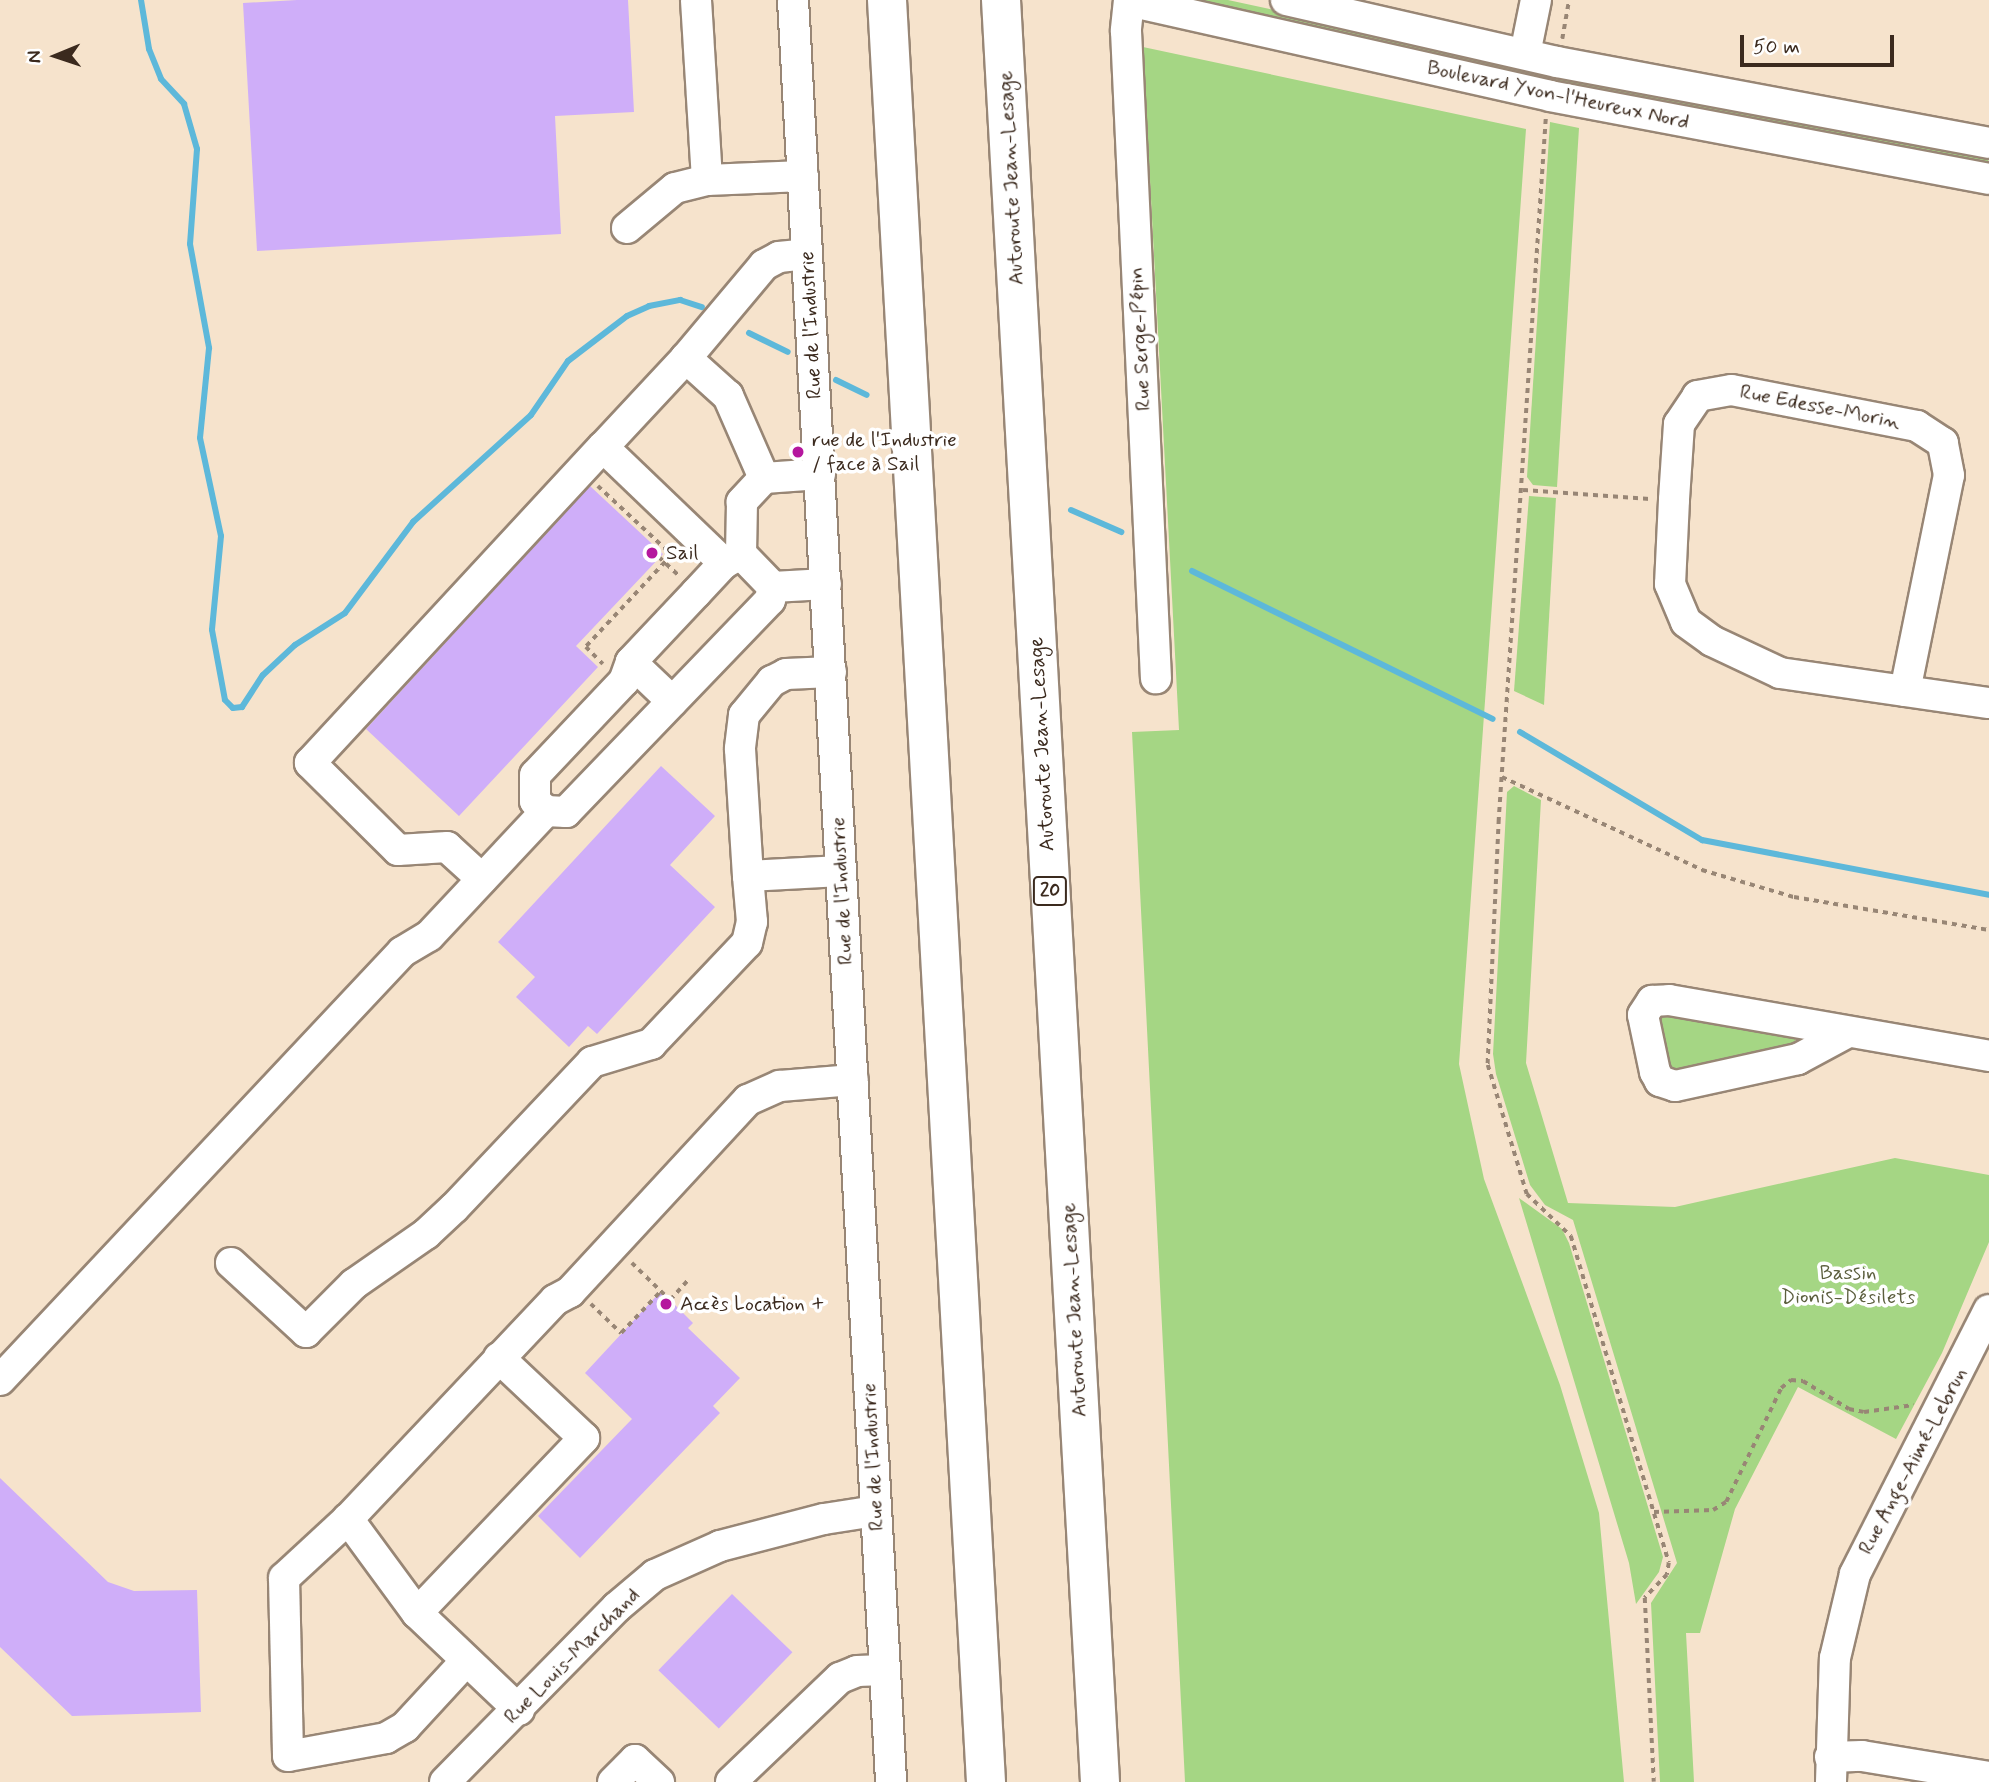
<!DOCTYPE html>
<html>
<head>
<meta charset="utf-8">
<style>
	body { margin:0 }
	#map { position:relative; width:1989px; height:1782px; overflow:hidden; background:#f6e3cc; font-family:Mynerve,sans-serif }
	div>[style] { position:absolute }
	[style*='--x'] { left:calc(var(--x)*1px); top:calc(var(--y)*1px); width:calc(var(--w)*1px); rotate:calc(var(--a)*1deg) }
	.green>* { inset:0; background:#a5d684; transform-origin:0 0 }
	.stream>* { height:6px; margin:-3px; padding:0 3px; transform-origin:3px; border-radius:3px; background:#5db8da }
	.building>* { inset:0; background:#cfaef9; transform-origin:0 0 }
	.path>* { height:3.5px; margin-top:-1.75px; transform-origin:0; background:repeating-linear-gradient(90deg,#988675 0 5px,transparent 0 10px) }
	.roads { filter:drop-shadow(2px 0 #988675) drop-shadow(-2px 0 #988675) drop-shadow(0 2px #988675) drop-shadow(0 -2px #988675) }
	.minor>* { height:30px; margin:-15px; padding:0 15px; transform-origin:15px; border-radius:15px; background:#fff }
	.highway>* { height:38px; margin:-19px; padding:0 19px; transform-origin:19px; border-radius:19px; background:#fff }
	.dots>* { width:19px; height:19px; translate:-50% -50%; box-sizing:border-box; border:4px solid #fff; border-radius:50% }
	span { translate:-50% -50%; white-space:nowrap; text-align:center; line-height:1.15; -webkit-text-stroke:7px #fff; paint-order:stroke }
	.shield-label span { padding:2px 5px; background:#fff; border:2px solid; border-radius:5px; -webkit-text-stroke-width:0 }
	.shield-label { font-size:19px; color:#3b2a1e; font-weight:700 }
	.street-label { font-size:21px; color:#3b2a1e }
	.poi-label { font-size:21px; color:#3b2a1e }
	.left { translate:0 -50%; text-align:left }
	.park-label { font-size:21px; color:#5b5e3d }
	.north { position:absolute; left:21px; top:21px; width:70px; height:70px; -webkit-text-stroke:5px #fff; paint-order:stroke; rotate:268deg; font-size:19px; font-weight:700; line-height:28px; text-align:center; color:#3b2a1e }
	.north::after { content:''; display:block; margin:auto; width:24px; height:32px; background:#3b2a1e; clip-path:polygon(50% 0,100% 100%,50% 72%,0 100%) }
	.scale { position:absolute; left:1740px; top:35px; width:154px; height:32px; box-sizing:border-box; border:4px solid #3b2a1e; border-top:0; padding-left:9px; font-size:21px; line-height:24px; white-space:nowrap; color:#3b2a1e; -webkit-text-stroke:5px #fff; paint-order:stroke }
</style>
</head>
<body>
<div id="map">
	<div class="green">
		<div style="clip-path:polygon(1178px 0,1228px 0,1411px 40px,1551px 71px,1549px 82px)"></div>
		<div style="clip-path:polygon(1143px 47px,1526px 129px,1459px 1064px,1484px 1179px,1560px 1385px,1599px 1513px,1624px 1782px,1185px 1782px,1132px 732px,1179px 730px)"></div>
		<div style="left:1559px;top:73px;width:438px;height:11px;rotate:11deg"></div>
		<div style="clip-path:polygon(1550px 122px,1579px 128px,1557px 487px,1533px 485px,1527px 477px)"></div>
		<div style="clip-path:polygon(1529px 496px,1556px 498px,1544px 705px,1514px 691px)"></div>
		<div style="clip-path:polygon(1514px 786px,1541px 800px,1526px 1063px,1568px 1203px,1675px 1207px,1895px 1158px,1989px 1175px,1989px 1242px,1942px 1353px,1896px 1439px,1798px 1387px,1735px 1509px,1700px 1633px,1686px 1633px,1694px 1782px,1660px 1782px,1651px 1603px,1677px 1563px,1573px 1220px,1545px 1205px,1530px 1185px,1496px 1074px,1493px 1054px,1507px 792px)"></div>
		<div style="clip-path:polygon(1664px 1012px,1794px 1035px,1796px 1043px,1677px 1074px,1668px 1067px,1657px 1017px)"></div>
		<div style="clip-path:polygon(1519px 1198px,1562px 1229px,1569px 1243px,1663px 1557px,1659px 1572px,1636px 1604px,1629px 1563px)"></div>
	</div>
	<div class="stream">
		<div style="--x:141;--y:0;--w:50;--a:80.7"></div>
		<div style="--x:149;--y:49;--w:32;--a:68"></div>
		<div style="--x:161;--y:79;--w:34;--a:47"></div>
		<div style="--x:184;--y:104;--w:47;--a:73.9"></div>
		<div style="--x:197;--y:149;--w:95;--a:94.2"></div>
		<div style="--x:190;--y:244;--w:106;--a:79.6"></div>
		<div style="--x:209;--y:348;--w:90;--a:95.7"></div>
		<div style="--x:200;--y:438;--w:100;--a:77.9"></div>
		<div style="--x:221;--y:536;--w:94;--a:95.5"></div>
		<div style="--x:212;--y:630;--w:71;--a:79.5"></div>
		<div style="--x:225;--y:700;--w:11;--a:45"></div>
		<div style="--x:233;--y:708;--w:9;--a:-6"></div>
		<div style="--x:242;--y:707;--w:38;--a:-57"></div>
		<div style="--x:263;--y:675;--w:44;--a:-43.2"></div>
		<div style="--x:295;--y:645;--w:59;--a:-32.6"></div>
		<div style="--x:345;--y:613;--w:114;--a:-53.2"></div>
		<div style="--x:413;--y:522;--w:159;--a:-42.2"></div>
		<div style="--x:531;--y:415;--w:65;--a:-55.6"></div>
		<div style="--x:568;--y:361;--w:74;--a:-37.3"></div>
		<div style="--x:627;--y:316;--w:24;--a:-24"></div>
		<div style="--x:649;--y:306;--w:32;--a:-11"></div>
		<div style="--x:680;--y:300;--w:23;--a:18"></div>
		<div style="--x:749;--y:333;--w:43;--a:26"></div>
		<div style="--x:836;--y:380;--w:34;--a:26"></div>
		<div style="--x:1071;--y:510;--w:55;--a:23.7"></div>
		<div style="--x:1192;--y:571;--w:335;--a:26.2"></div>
		<div style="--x:1520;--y:732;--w:212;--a:30.7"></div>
		<div style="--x:1702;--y:840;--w:292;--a:10.8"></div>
	</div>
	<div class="building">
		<div style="clip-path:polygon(297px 0,628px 0,634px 112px,555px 116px,561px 234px,257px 251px,243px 3px)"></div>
		<div style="clip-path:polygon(590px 486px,663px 554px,576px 646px,598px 667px,459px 816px,366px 729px)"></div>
		<div style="clip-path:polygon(661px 766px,715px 816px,670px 865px,715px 907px,597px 1034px,588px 1026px,569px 1047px,516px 997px,535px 977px,498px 942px)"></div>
		<div style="clip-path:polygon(661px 1291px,693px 1323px,688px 1328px,740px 1378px,713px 1406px,720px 1413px,580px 1558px,538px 1516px,632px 1419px,585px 1373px)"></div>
		<div style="clip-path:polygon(0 1478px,108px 1582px,134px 1591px,197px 1590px,201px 1712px,72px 1716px,0 1647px)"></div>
		<div style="left:732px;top:1594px;width:84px;height:106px;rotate:44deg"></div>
	</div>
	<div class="path">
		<div style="--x:1562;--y:39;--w:40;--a:-80"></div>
		<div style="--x:1546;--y:119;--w:702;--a:93.84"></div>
		<div style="--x:1499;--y:819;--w:246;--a:92.6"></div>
		<div style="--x:1488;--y:1065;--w:135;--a:73.2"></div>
		<div style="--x:1527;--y:1194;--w:61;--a:43.7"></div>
		<div style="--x:1571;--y:1236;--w:341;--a:73.3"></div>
		<div style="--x:1669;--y:1563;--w:12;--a:99"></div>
		<div style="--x:1667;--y:1575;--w:32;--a:134"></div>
		<div style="--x:1645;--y:1598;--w:184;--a:87.2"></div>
		<div style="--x:598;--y:486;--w:101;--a:43"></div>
		<div style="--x:672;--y:555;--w:126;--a:133.1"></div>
		<div style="--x:586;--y:647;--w:24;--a:45"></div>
		<div style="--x:1523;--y:490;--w:127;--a:4.1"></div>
		<div style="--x:659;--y:557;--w:26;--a:43"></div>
		<div style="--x:1502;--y:777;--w:221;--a:24.9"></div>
		<div style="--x:1702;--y:870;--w:96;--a:16.4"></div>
		<div style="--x:1794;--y:897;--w:198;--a:9.6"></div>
		<div style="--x:632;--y:1263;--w:53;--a:44.2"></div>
		<div style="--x:670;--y:1300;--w:28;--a:-48"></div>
		<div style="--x:591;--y:1304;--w:42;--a:44"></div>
		<div style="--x:621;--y:1333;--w:58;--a:-46.4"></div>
		<div style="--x:1654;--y:1512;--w:59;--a:-1.9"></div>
		<div style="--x:1713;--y:1510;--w:15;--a:-32"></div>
		<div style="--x:1726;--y:1502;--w:127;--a:-64.2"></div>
		<div style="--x:1781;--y:1388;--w:13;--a:-39"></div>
		<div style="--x:1791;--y:1380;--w:12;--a:5"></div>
		<div style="--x:1803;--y:1381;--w:54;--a:31.3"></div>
		<div style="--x:1849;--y:1409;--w:15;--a:11"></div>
		<div style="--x:1864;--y:1412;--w:50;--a:-8"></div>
	</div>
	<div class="roads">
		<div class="minor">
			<div style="--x:696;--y:0;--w:180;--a:86.5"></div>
			<div style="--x:707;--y:180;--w:96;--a:-2.4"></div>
			<div style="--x:793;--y:0;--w:1785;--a:86.85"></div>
			<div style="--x:1129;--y:0;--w:31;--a:96"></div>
			<div style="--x:1126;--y:31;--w:648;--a:87.35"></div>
			<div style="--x:1286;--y:0;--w:278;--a:12.9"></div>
			<div style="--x:1557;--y:62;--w:440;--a:10.6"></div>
			<div style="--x:1129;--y:1;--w:432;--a:12.7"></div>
			<div style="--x:1550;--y:96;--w:447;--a:10.7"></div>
			<div style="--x:1525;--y:54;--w:55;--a:-78.5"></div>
			<div style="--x:627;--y:228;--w:62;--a:-39.8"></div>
			<div style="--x:675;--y:188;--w:33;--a:-14"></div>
			<div style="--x:686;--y:358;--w:122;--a:133"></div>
			<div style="--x:603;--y:447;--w:168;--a:43.8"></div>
			<div style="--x:820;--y:474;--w:56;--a:175.9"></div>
			<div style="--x:764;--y:478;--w:33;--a:133"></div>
			<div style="--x:742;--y:502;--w:52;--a:91.1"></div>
			<div style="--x:741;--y:554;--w:46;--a:45.9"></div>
			<div style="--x:773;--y:587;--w:53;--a:-3.2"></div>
			<div style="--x:764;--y:478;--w:90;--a:-113.7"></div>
			<div style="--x:728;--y:396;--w:57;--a:-137.9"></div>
			<div style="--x:686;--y:358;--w:121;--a:-50"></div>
			<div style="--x:764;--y:265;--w:17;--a:-28"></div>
			<div style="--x:779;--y:257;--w:28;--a:-6"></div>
			<div style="--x:741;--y:554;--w:19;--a:152"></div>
			<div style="--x:724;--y:563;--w:41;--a:133"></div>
			<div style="--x:696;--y:593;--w:95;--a:133.3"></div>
			<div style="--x:631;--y:662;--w:20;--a:110"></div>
			<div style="--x:624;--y:681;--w:129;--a:133.4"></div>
			<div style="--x:535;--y:775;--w:26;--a:90"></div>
			<div style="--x:535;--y:801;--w:15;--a:42"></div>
			<div style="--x:546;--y:811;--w:20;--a:3"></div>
			<div style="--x:566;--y:812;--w:294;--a:-46.1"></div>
			<div style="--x:770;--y:600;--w:13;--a:-77"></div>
			<div style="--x:631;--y:662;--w:57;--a:43.6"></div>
			<div style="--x:831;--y:672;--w:45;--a:177.5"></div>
			<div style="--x:786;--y:674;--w:16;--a:153"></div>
			<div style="--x:772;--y:681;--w:44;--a:129.5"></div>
			<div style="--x:744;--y:715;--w:34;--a:97"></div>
			<div style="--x:740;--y:749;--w:127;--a:86.4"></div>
			<div style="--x:748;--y:876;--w:93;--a:-3.1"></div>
			<div style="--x:1905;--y:691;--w:220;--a:-78.5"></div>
			<div style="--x:1949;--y:475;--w:33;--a:-101"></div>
			<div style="--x:1943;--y:443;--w:31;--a:-147"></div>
			<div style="--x:1917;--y:426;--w:189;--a:-169"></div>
			<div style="--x:1731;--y:390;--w:34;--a:170"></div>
			<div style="--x:1698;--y:396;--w:34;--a:124"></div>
			<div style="--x:1679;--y:424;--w:76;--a:93.8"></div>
			<div style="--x:1674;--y:500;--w:84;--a:92.7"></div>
			<div style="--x:1670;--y:584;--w:41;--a:67.2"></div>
			<div style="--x:1686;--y:622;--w:32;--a:36"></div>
			<div style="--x:1712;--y:641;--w:75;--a:25.2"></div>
			<div style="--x:1780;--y:673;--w:211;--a:8.2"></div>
			<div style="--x:482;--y:879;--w:47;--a:-137.6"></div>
			<div style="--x:447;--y:847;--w:49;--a:176.5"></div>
			<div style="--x:398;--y:850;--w:124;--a:-135.3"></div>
			<div style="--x:310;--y:763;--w:431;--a:-47.2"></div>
			<div style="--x:1848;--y:1032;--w:57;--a:151.6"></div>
			<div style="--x:1798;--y:1059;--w:126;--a:167.6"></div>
			<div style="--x:1675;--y:1086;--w:16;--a:-162"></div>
			<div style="--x:1660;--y:1081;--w:10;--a:-119"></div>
			<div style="--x:1655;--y:1072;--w:58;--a:-101.9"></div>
			<div style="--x:1643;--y:1015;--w:17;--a:-57"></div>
			<div style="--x:1652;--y:1001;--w:17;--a:-3"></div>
			<div style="--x:1669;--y:1000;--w:325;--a:9.9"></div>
			<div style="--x:231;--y:1263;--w:102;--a:42.6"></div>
			<div style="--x:306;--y:1332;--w:68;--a:-45"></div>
			<div style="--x:354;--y:1284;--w:88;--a:-34.8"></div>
			<div style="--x:426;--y:1234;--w:38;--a:-43"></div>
			<div style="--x:454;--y:1208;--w:201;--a:-46.6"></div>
			<div style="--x:592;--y:1062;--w:62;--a:-17"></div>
			<div style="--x:651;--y:1044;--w:139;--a:-46.5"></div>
			<div style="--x:747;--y:943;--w:22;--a:-77"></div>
			<div style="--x:752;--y:922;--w:46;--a:-95"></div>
			<div style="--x:0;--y:1380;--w:587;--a:-46.79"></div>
			<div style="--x:402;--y:952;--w:31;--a:-31"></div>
			<div style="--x:429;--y:936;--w:171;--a:-46.9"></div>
			<div style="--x:348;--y:1519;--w:87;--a:137.3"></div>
			<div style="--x:284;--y:1578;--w:178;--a:88.7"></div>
			<div style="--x:288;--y:1756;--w:100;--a:-10.4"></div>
			<div style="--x:386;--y:1738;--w:22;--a:-30"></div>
			<div style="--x:405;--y:1727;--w:90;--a:-47.3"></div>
			<div style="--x:417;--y:1613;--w:242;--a:-46.3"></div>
			<div style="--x:584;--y:1438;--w:117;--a:-136.7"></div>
			<div style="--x:519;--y:1710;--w:141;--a:-136.4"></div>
			<div style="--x:417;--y:1613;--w:117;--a:-126.3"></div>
			<div style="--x:348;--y:1519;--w:301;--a:-46.6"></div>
			<div style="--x:555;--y:1300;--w:17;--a:-28"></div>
			<div style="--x:570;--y:1292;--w:262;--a:-47.2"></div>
			<div style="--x:748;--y:1100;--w:35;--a:-24"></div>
			<div style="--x:780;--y:1086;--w:73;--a:-4.7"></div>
			<div style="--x:1830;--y:1757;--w:32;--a:-2"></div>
			<div style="--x:1862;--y:1756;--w:129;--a:9.4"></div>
			<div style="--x:445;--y:1782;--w:245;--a:-45.5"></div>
			<div style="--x:617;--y:1607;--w:50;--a:-40.1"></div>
			<div style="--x:655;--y:1575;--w:71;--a:-24"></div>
			<div style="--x:720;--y:1546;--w:107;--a:-14.6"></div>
			<div style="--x:824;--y:1519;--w:52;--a:-8.9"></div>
			<div style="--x:613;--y:1782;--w:31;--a:-45"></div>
			<div style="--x:635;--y:1760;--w:33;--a:43"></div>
			<div style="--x:731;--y:1782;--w:151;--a:-43.7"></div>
			<div style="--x:840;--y:1678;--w:18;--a:-22"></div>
			<div style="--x:857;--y:1671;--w:28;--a:-2"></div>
			<div style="--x:1831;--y:1782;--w:124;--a:-88.2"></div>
			<div style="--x:1835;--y:1658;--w:86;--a:-76.6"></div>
			<div style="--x:1855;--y:1574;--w:296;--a:-63.1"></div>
		</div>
		<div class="highway">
			<div style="--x:887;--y:0;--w:1785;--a:86.82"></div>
			<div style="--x:1001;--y:0;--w:1785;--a:86.82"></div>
		</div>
	</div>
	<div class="dots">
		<div style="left:798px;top:452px;background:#b5179e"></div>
		<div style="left:652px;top:553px;background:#b5179e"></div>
		<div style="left:666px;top:1304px;background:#b5179e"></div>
	</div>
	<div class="shield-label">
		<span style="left:1050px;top:891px">20</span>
	</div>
	<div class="street-label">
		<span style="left:1558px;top:95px;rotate:12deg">Boulevard Yvon-l'Heureux Nord</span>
		<span style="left:1011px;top:178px;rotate:-93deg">Autoroute Jean-Lesage</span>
		<span style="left:811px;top:325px;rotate:-93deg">Rue de l'Industrie</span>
		<span style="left:1140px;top:339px;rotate:-93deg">Rue Serge-Pépin</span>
		<span style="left:1820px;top:407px;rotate:11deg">Rue Edesse-Morin</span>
		<span style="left:1042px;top:744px;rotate:-93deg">Autoroute Jean-Lesage</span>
		<span style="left:842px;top:891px;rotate:-93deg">Rue de l'Industrie</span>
		<span style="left:1074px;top:1310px;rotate:-93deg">Autoroute Jean-Lesage</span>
		<span style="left:873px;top:1457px;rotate:-93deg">Rue de l'Industrie</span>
		<span style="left:1913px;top:1461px;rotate:-62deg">Rue Ange-Aimé-Lebrun</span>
		<span style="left:572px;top:1656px;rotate:-45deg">Rue Louis-Marchand</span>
	</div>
	<div class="poi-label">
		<span class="left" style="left:812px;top:452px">rue de l'Industrie<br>/ face à Sail</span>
		<span class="left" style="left:666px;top:553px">Sail</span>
		<span class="left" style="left:680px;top:1304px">Accès Location +</span>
	</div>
	<div class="park-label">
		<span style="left:1848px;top:1285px">Bassin<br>Dionis-Désilets</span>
	</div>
	<div class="north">N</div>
	<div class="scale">50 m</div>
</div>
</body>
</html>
